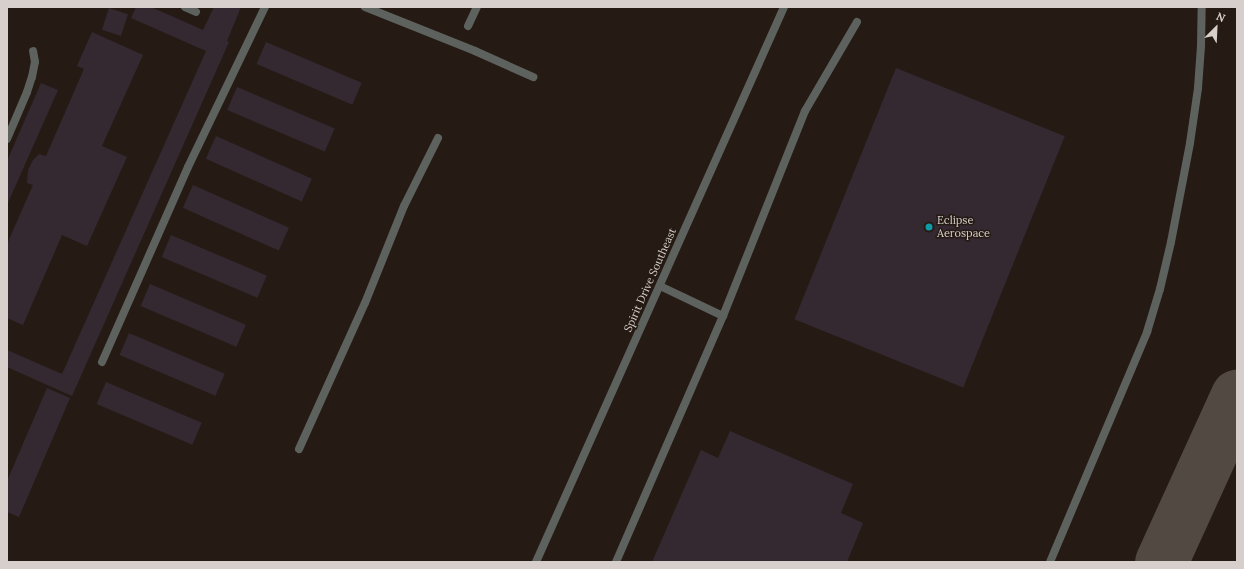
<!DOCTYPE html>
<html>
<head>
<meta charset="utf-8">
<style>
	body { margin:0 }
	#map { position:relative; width:1244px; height:569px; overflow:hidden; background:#251b14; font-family:Lora,serif }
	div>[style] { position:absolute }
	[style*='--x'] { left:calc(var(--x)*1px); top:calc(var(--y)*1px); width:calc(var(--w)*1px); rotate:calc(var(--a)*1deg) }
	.taxiway>* { height:53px; margin:-26.5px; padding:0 26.5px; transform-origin:26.5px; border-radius:26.5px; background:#524942 }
	.building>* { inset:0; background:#342931; transform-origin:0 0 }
	.service>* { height:8px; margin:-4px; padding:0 4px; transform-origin:4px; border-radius:4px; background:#5d625e }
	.tertiary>* { height:8px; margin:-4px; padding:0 4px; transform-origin:4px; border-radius:4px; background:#5d625e }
	.dots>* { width:11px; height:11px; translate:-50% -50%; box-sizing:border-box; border:2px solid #251b14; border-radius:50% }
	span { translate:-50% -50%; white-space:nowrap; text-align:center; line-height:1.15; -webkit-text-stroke:3px #251b14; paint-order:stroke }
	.poi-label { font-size:11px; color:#d7cfcb }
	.left { translate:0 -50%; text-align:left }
	.street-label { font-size:11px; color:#d7cfcb }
	.frame { position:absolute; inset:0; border:8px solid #d7cfcb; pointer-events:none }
	.north { position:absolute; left:1196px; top:8px; width:40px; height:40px; -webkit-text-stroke:3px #251b14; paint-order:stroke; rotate:24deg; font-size:11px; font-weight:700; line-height:16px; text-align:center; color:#d7cfcb }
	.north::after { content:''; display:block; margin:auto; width:14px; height:18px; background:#d7cfcb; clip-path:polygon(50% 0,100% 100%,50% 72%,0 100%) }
</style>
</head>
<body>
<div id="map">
	<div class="taxiway">
		<div style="--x:1161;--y:562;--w:183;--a:-65.5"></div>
	</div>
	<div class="building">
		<div style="clip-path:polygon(136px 7px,151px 7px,203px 30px,214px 7px,241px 7px,227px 41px,229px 42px,72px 396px,7px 367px,7px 350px,62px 374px,206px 51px,131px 18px)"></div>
		<div style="left:109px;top:8px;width:20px;height:23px;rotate:18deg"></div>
		<div style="clip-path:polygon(92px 32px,143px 55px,102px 146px,127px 157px,87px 246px,62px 235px,23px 325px,7px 318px,7px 244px,33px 185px,27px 183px,28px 170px,33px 160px,39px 154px,46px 156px,84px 69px,77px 66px)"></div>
		<div style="left:266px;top:42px;width:104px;height:24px;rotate:23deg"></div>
		<div style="left:896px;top:68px;width:182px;height:271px;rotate:22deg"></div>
		<div style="clip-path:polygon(41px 83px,58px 90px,7px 205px,7px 161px)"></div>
		<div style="left:237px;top:87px;width:106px;height:25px;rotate:23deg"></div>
		<div style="left:216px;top:136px;width:105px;height:25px;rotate:24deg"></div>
		<div style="left:193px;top:185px;width:105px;height:25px;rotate:24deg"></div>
		<div style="left:171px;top:235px;width:104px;height:24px;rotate:23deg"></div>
		<div style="left:150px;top:284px;width:104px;height:24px;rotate:23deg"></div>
		<div style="left:129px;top:333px;width:104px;height:24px;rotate:23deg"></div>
		<div style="left:106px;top:382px;width:104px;height:24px;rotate:23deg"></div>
		<div style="clip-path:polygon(47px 388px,70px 398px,19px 517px,7px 512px,7px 481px)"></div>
		<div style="clip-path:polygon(730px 431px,853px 484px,841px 513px,863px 523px,847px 562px,652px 562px,701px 450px,718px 458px)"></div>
	</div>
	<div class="service">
		<div style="--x:185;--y:7;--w:12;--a:24"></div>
		<div style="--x:365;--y:7;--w:118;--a:21.8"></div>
		<div style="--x:475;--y:51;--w:64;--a:24.1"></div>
		<div style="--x:468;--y:26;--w:21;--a:-65"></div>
		<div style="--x:7;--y:139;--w:51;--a:-66.9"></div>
		<div style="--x:27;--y:92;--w:16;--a:-72"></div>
		<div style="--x:32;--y:77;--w:15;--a:-79"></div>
		<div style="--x:35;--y:62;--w:11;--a:-100"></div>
		<div style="--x:660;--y:286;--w:70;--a:25.5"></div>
		<div style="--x:102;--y:362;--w:213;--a:-66.2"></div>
		<div style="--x:188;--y:167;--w:178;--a:-64.3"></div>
		<div style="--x:299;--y:449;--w:160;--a:-65.7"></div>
		<div style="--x:365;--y:303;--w:105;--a:-68.1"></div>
		<div style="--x:404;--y:206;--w:76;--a:-63.4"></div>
		<div style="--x:616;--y:562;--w:268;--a:-66.5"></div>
		<div style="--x:723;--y:316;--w:221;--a:-68.2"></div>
		<div style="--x:805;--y:111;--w:103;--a:-59.7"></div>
		<div style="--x:1050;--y:562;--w:250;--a:-67.1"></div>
		<div style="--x:1147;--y:332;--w:45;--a:-73.2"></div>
		<div style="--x:1160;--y:289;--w:48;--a:-76.8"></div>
		<div style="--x:1171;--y:242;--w:101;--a:-79.1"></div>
		<div style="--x:1190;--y:143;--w:56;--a:-81.7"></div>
		<div style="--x:1198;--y:88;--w:42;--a:-85.9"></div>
		<div style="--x:1201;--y:46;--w:39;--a:-89"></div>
	</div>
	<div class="tertiary">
		<div style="--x:536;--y:562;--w:608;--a:-65.92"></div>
	</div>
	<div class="dots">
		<div style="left:929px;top:227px;background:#0f9aa8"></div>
	</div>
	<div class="poi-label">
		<span class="left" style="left:937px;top:227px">Eclipse<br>Aerospace</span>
	</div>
	<div class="street-label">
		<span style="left:650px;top:280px;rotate:-66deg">Spirit Drive Southeast</span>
	</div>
	<div class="frame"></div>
	<div class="north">N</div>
</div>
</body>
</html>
